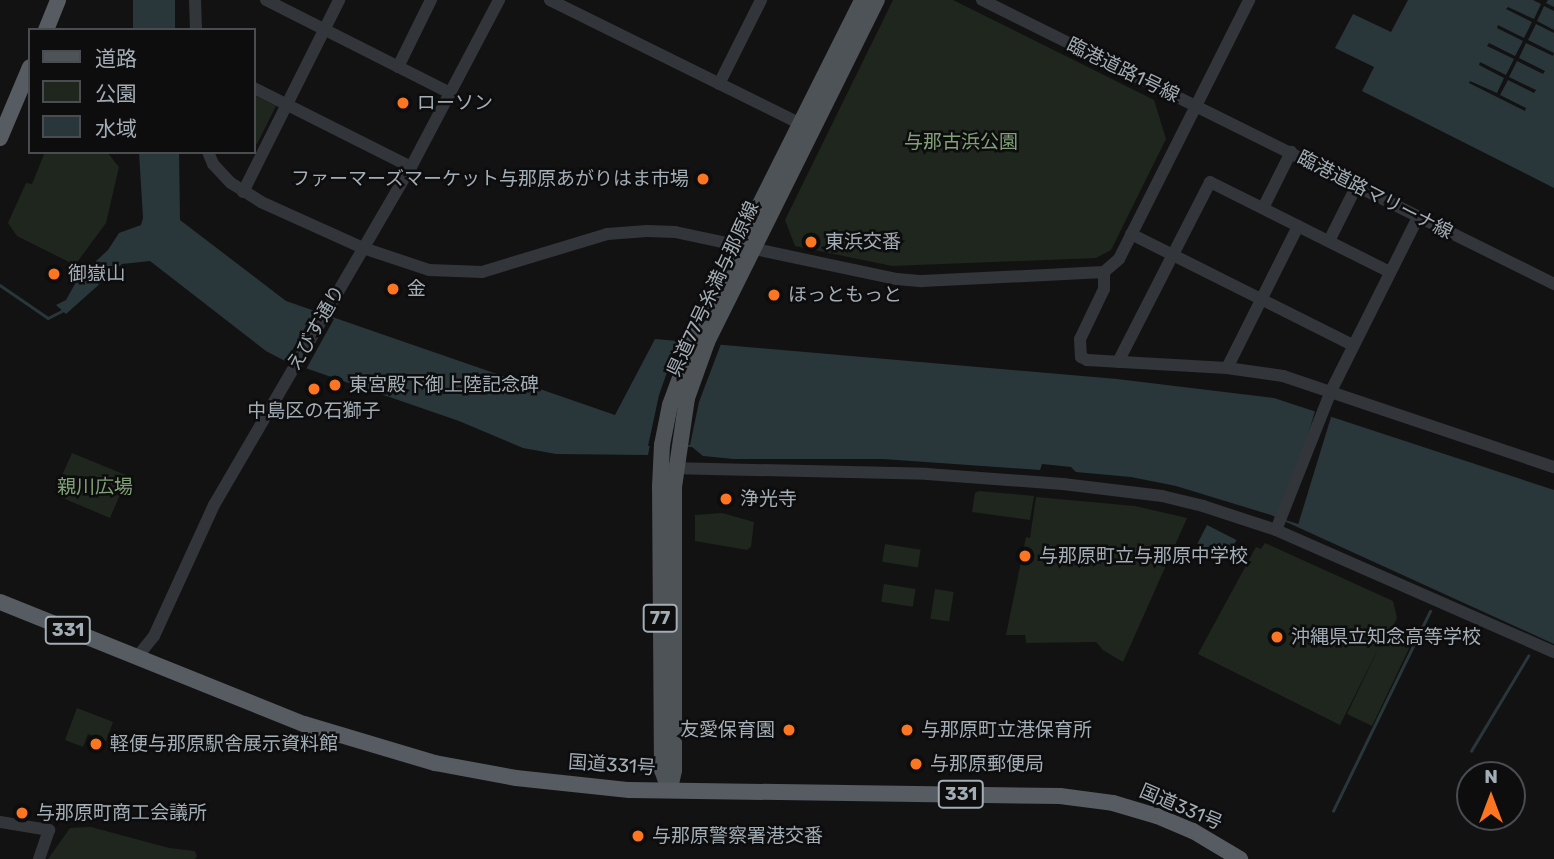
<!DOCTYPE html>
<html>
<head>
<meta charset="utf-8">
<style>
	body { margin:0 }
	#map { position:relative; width:1554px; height:859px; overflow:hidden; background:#121213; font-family:Rubik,"Noto Sans JP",sans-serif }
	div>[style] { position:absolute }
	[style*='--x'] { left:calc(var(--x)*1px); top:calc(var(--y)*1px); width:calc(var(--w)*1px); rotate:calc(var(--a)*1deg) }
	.green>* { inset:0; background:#1f261e; transform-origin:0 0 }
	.water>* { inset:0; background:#29373a; transform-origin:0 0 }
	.pier>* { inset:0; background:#121213; transform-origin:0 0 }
	.stream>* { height:2.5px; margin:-1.25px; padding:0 1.25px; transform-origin:1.25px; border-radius:1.25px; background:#29373a }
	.tertiary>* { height:12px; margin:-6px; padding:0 6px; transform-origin:6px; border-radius:6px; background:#323539 }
	.primary>* { height:16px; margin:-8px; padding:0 8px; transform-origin:8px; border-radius:8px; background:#4e5358 }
	.trunk>* { height:16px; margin:-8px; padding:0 8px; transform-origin:8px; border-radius:8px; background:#565c61 }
	.dots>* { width:19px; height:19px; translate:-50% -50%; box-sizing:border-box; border:4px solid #0d0d0e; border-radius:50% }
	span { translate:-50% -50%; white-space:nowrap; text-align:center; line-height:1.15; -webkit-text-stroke:5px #0d0d0e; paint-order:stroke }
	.shield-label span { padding:2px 5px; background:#0d0d0e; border:2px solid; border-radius:5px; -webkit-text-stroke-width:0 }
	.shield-label { font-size:18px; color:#a2adb5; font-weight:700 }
	.street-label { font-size:19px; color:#a2adb5 }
	.poi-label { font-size:19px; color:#a2adb5 }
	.left { translate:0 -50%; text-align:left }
	.right { translate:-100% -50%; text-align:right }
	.park-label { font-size:19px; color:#81a178 }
	.legend { position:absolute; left:28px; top:28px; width:228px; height:126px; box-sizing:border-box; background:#0d0d0e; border:2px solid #494d51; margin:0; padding:9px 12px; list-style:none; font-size:21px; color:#a2adb5 }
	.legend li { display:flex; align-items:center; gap:14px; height:35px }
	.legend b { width:35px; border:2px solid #494d51 }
	.north { position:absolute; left:1456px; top:761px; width:70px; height:70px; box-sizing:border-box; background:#0d0d0e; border:2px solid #494d51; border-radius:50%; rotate:0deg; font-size:19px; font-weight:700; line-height:28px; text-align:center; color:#a2adb5 }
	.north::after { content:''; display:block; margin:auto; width:24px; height:32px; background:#fc7521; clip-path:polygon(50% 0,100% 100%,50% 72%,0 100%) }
</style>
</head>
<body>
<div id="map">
	<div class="green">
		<div style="clip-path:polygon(893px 0,953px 0,1154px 100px,1166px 139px,1111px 250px,1096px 258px,892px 266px,795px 246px,785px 220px)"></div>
		<div style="clip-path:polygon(254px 95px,276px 106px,257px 144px,254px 142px)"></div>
		<div style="clip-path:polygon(45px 152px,107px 152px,119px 167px,106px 223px,75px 265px,17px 236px,8px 223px,26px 183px,32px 184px)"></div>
		<div style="clip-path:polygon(72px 453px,128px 476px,110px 518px,58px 496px,55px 491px)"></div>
		<div style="clip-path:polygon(979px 491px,1034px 496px,1030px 520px,972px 512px,975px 493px)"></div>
		<div style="clip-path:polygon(1036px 497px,1135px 506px,1187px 518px,1123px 662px,1103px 650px,1096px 642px,1026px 643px,1025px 635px,1006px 635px,1026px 537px,1030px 538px)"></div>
		<div style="clip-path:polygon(722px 513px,754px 522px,751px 547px,747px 550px,695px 541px,695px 515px)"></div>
		<div style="clip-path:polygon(1265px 543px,1393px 601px,1397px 618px,1393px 626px,1389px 626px,1414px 638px,1372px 726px,1347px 714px,1381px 643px,1340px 725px,1198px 654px,1256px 547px,1261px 549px)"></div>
		<div style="left:885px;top:544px;width:36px;height:18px;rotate:9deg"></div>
		<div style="left:884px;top:584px;width:32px;height:18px;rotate:9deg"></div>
		<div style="left:935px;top:589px;width:19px;height:30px;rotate:9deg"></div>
		<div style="clip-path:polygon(77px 708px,113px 722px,106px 741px,88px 734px,83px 747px,65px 740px)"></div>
		<div style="clip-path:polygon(91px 827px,169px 848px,195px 851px,197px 856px,195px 859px,48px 859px,70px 828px)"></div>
	</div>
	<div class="water">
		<div style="left:133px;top:0;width:42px;height:30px"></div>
		<div style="clip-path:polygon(1408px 0,1554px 0,1554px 188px,1362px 91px,1374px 67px,1335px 48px,1353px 14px,1391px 32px)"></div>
		<div style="clip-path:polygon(139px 152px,179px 152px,180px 220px,286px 301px,615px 415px,655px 339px,1117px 379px,1274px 398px,1554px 490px,1554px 644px,1271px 515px,1176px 486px,1131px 477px,1076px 472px,1071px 467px,1042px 464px,1040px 470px,883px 459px,734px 459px,703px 456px,692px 447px,650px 445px,648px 455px,556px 454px,523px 448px,459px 421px,285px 361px,266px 351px,150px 261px,122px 264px,66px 314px,56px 305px,66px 300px,86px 264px,95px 262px,108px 250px,119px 233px,141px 225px,143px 218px)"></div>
		<div style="left:1207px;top:525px;width:33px;height:22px;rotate:27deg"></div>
	</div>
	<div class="pier">
		<div style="clip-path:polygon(1533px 0,1548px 0,1546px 3px,1554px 7px,1554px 11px,1544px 6px,1537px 21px,1554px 30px,1554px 33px,1536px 24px,1528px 40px,1554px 53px,1553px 56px,1526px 43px,1519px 58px,1545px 71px,1543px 74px,1517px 61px,1509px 77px,1536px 90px,1534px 93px,1508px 80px,1500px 95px,1526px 108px,1525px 111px,1469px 83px,1470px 81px,1497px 93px,1504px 78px,1479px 65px,1480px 62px,1506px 75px,1514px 59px,1487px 46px,1489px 43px,1515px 56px,1523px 41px,1497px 28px,1498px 25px,1524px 38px,1532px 22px,1506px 9px,1508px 7px,1534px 19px,1541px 4px)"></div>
		<div style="clip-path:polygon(314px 312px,334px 319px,305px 371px,284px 365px)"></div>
		<div style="clip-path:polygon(678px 341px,721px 344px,699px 402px,690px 445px,648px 446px,659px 395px)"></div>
		<div style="left:1316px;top:408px;width:17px;height:116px;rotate:17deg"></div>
	</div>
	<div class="stream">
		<div style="--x:0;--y:285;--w:58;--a:34.5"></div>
		<div style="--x:48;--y:318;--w:16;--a:-27"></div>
		<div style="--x:1471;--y:751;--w:111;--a:-59"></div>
		<div style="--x:1333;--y:811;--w:222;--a:-64.1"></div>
	</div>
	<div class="tertiary">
		<div style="--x:195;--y:0;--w:30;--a:88"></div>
		<div style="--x:266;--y:0;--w:206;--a:26.8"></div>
		<div style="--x:550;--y:0;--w:280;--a:26.3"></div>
		<div style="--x:982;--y:0;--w:639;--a:26.4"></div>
		<div style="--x:398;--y:67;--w:75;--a:-63.8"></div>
		<div style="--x:719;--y:84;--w:94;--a:-63.4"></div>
		<div style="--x:254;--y:88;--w:176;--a:26.7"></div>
		<div style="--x:208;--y:152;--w:13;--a:67"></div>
		<div style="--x:213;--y:164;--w:26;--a:47"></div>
		<div style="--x:231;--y:183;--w:36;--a:32"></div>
		<div style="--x:261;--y:202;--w:112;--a:24.3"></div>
		<div style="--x:363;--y:248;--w:70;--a:18.4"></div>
		<div style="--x:429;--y:270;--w:53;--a:2.2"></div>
		<div style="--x:482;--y:272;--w:131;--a:-16.9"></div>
		<div style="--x:607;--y:234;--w:40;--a:-4.3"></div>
		<div style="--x:647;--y:231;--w:28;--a:2"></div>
		<div style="--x:675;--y:232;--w:227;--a:12"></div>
		<div style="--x:897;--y:279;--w:25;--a:5"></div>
		<div style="--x:922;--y:281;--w:182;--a:-2.8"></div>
		<div style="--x:1104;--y:272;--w:20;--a:-41"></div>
		<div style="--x:1119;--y:259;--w:290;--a:-63.3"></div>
		<div style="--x:243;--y:192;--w:215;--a:-63.4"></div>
		<div style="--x:1263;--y:208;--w:63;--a:-63.4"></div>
		<div style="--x:1131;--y:234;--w:248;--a:26.6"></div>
		<div style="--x:1329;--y:241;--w:63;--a:-63.4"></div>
		<div style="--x:1104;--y:272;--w:17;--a:90"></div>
		<div style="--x:1104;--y:289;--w:55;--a:115.6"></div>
		<div style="--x:1080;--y:339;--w:18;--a:87"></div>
		<div style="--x:1081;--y:357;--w:7;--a:27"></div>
		<div style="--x:1087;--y:360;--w:140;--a:3.3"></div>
		<div style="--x:1227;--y:368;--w:57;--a:8.1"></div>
		<div style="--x:1283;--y:376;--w:286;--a:18.6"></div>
		<div style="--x:1118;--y:362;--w:202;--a:-62.9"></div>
		<div style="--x:1210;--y:182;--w:201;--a:26.6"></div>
		<div style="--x:1227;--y:368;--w:159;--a:-63.4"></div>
		<div style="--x:669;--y:468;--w:258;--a:1.3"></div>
		<div style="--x:927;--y:474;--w:136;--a:4.2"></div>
		<div style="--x:1063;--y:484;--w:100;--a:6.9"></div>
		<div style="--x:1162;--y:496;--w:42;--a:13.7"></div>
		<div style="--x:1203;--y:506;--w:77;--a:18.2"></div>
		<div style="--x:1276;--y:530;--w:304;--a:23.7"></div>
		<div style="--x:1276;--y:530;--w:149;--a:-68.4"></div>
		<div style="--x:1331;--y:391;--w:195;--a:-63.4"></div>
		<div style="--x:137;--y:657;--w:27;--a:-51"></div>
		<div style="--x:154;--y:636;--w:144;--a:-65.4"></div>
		<div style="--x:214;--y:505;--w:391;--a:-59.8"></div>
		<div style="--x:411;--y:167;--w:189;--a:-62.2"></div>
		<div style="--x:0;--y:822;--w:50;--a:9.3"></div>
		<div style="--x:49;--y:830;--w:31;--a:109"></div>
	</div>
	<div class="primary">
		<div style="--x:670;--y:788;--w:18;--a:-77"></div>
		<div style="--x:674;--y:770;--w:283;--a:-90"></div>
		<div style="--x:674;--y:487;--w:90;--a:-81.7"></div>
		<div style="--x:687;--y:398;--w:59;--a:-70.3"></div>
		<div style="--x:707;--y:342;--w:382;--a:-63.6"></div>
		<div style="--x:669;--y:790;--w:21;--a:-109"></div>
		<div style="--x:662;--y:770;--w:283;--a:-90.4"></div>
		<div style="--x:660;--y:487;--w:42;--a:-87.3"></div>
		<div style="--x:662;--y:445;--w:41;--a:-78.7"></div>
		<div style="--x:670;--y:405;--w:84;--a:-69.8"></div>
		<div style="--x:699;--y:326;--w:364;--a:-63.4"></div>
	</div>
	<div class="trunk">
		<div style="--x:46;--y:30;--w:32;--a:-68"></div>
		<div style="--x:0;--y:138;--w:77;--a:-67.1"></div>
		<div style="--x:0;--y:602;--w:328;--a:21.9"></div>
		<div style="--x:304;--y:724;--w:137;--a:16.6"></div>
		<div style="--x:435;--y:763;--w:82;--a:10.5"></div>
		<div style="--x:516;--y:778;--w:114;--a:6.1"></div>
		<div style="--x:629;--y:790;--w:431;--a:0.8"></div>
		<div style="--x:1060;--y:796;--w:53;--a:7.5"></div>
		<div style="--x:1113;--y:803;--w:46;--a:16.5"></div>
		<div style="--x:1157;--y:816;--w:39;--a:23"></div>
		<div style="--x:1193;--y:831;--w:55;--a:30.8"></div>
	</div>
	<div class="dots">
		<div style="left:403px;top:103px;background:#fc7521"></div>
		<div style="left:703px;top:179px;background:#fc7521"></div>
		<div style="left:811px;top:242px;background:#fc7521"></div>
		<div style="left:54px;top:274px;background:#fc7521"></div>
		<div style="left:393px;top:289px;background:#fc7521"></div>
		<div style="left:774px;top:295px;background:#fc7521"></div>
		<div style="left:335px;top:385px;background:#fc7521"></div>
		<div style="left:314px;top:389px;background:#fc7521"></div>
		<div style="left:726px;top:499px;background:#fc7521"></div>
		<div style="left:1025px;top:556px;background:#fc7521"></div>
		<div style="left:1277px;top:637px;background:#fc7521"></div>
		<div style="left:789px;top:730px;background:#fc7521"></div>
		<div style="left:907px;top:730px;background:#fc7521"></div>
		<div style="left:96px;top:744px;background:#fc7521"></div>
		<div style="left:916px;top:764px;background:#fc7521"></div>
		<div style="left:22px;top:813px;background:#fc7521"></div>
		<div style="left:638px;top:836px;background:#fc7521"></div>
	</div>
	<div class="shield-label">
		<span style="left:660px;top:618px">77</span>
		<span style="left:68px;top:630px">331</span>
		<span style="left:961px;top:794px">331</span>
	</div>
	<div class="street-label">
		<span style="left:1123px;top:70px;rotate:26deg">臨港道路1号線</span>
		<span style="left:1375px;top:195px;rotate:27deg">臨港道路マリーナ線</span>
		<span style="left:713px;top:289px;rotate:-65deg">県道77号糸満与那原線</span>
		<span style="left:316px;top:328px;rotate:-60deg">えびす通り</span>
		<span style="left:612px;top:765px;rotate:4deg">国道331号</span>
		<span style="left:1181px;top:807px;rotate:23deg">国道331号</span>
	</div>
	<div class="poi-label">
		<span class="left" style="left:417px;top:103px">ローソン</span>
		<span class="right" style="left:689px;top:179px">ファーマーズマーケット与那原あがりはま市場</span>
		<span class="left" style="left:825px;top:242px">東浜交番</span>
		<span class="left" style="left:68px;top:274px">御嶽山</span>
		<span class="left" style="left:407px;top:289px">金</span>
		<span class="left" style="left:788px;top:295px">ほっともっと</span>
		<span class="left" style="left:349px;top:385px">東宮殿下御上陸記念碑</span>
		<span style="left:314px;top:411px">中島区の石獅子</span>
		<span class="left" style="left:740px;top:499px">浄光寺</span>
		<span class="left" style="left:1039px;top:556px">与那原町立与那原中学校</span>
		<span class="left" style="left:1291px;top:637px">沖縄県立知念高等学校</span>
		<span class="right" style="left:775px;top:730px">友愛保育園</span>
		<span class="left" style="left:921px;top:730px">与那原町立港保育所</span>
		<span class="left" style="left:110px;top:744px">軽便与那原駅舎展示資料館</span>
		<span class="left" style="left:930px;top:764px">与那原郵便局</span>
		<span class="left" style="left:36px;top:813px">与那原町商工会議所</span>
		<span class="left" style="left:652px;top:836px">与那原警察署港交番</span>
	</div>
	<div class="park-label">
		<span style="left:961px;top:142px">与那古浜公園</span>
		<span style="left:95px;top:487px">親川広場</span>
	</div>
	<ul class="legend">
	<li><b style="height:9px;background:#4e5358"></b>道路</li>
	<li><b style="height:19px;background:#1f261e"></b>公園</li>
	<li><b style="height:19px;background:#29373a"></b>水域</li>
	</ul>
	<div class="north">N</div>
</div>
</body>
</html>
